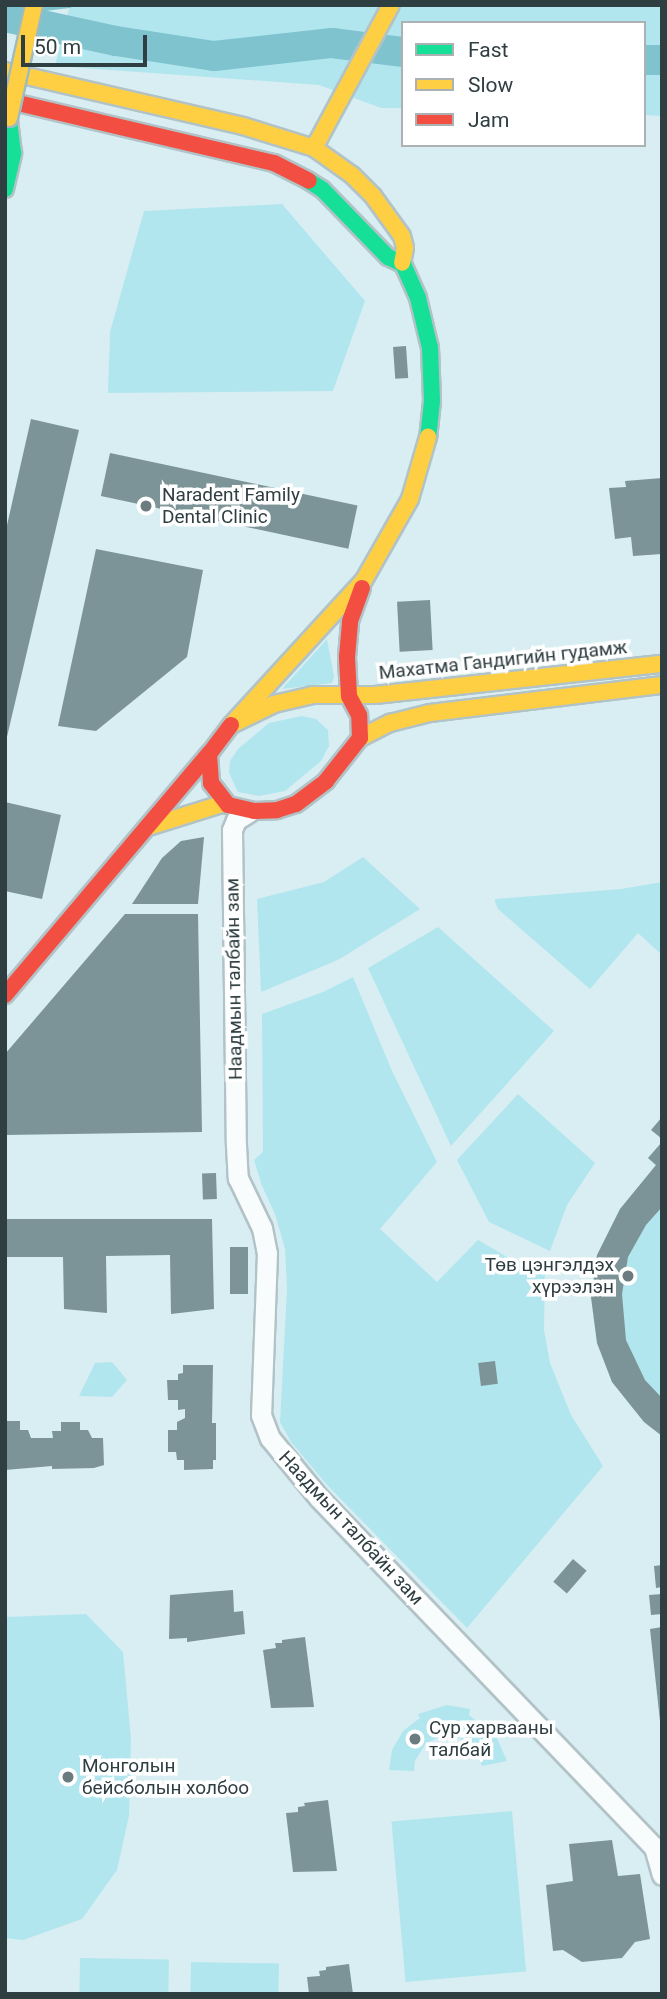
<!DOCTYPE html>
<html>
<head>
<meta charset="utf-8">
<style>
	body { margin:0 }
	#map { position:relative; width:667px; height:1999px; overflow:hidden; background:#d8eef2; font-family:Roboto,sans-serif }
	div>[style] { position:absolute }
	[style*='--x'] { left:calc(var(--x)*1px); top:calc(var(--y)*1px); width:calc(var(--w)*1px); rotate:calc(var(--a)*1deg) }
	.green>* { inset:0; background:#b2e6ef; transform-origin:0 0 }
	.stream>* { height:5px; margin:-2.5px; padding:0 2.5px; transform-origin:2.5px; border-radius:2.5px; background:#7ec3ce }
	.river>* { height:30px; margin:-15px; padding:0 15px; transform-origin:15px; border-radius:15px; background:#7ec3ce }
	.building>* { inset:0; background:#7c9497; transform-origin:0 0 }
	.roads { filter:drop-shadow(2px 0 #b2c3c7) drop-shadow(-2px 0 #b2c3c7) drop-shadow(0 2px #b2c3c7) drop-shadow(0 -2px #b2c3c7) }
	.street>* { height:19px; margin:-9.5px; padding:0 9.5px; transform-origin:9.5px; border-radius:9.5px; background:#f9fcfd }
	.fast>* { height:16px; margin:-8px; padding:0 8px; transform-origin:8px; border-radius:8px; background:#16e098 }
	.slow>* { height:16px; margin:-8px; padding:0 8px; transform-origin:8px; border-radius:8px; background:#ffcf43 }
	.jam>* { height:16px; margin:-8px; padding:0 8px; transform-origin:8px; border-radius:8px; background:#f24e42 }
	.bridges { filter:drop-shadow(2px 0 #9fbbc0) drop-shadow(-2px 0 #9fbbc0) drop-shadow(0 2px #9fbbc0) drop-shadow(0 -2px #9fbbc0) }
	.slow-bridge>* { height:16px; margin:-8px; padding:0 8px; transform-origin:8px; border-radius:8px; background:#ffcf43 }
	.dots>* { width:19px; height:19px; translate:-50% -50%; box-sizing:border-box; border:4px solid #fff; border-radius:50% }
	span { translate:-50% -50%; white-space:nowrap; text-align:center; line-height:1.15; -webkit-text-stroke:7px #fff; paint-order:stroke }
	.poi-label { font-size:19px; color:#2f3e41 }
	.left { translate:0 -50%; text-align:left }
	.right { translate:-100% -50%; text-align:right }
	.street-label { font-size:19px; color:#2f3e41 }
	.frame { position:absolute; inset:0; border:7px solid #2f3e41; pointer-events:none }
	.legend { position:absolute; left:401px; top:21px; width:245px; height:126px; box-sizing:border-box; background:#fff; border:2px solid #acb2b3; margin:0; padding:9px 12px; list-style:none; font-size:21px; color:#2f3e41 }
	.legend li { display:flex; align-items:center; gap:14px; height:35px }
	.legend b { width:35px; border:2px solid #acb2b3 }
	.scale { position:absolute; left:21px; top:35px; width:126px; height:32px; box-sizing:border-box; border:4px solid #2f3e41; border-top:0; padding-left:9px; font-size:21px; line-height:24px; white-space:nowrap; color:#2f3e41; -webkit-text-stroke:5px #fff; paint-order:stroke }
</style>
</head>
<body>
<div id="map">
	<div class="green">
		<div style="clip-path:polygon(70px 5px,662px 5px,662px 116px,644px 115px,644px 23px,403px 23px,403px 108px,381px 108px,319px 85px,55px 66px)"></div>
		<div style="clip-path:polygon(282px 204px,365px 301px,333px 391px,108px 393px,110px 332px,144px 211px)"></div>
		<div style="clip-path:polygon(327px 639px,334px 676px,332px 683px,282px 689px)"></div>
		<div style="clip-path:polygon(302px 716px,316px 719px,328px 730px,329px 746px,321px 761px,285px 791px,259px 796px,238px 792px,229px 773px,230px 761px,238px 749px,269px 723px)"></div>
		<div style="clip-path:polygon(363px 857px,420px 909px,338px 960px,261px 992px,257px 899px,324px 882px)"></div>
		<div style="clip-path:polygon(662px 882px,662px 955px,638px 933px,590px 989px,498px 909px,495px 902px,495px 899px,621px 889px)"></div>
		<div style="clip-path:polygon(438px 927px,554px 1031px,451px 1146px,368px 968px)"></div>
		<div style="clip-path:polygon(353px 977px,392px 1071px,437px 1162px,380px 1229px,437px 1282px,478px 1240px,511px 1259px,545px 1267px,544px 1330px,550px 1363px,571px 1415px,603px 1466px,467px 1628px,328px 1486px,291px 1442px,280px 1422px,287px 1289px,285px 1249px,275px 1214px,262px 1186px,254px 1160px,263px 1152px,262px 1014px,323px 992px)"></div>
		<div style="clip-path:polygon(518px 1094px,595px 1163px,567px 1205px,550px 1251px,489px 1222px,457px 1160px)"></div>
		<div style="clip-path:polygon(662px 1142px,662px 1436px,644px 1422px,612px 1382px,597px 1343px,591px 1297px,597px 1255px,620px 1209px,656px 1166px,648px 1158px)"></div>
		<div style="clip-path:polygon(112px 1362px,127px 1380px,112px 1397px,79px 1396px,95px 1363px)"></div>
		<div style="clip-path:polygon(86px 1614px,123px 1652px,131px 1739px,129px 1816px,117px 1870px,82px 1919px,23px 1940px,5px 1938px,5px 1617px)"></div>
		<div style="clip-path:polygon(447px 1705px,470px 1709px,469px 1715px,497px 1738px,507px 1761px,482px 1766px,474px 1747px,456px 1736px,445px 1735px,426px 1743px,415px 1761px,414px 1771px,389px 1770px,392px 1750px,403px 1731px,420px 1718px,418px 1714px)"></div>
		<div style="left:512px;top:1811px;width:161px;height:121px;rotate:85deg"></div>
		<div style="left:80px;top:1958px;width:89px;height:36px;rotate:1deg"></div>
		<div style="left:191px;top:1962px;width:88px;height:32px;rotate:1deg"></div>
	</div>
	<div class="stream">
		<div style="--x:44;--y:8;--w:25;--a:-7"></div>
		<div style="--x:5;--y:13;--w:16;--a:-7"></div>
	</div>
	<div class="river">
		<div style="--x:5;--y:17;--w:114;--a:12.2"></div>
		<div style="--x:116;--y:41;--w:99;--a:8.7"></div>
		<div style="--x:214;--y:56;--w:119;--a:-6.3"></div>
		<div style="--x:332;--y:43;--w:72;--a:7.2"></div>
		<div style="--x:644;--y:60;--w:18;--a:0"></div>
	</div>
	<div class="building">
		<div style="left:406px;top:346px;width:32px;height:13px;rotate:86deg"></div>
		<div style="clip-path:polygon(31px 419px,79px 430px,6px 741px,5px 534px)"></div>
		<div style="left:110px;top:453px;width:253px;height:44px;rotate:12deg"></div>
		<div style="clip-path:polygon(662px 478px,662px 554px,633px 556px,631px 537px,615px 539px,609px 488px,626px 487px,625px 481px)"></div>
		<div style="clip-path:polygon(96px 549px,203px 570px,187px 657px,96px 731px,58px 726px)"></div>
		<div style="left:430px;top:600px;width:50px;height:33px;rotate:87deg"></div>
		<div style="clip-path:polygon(5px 802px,61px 815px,42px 899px,5px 891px)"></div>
		<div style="clip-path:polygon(204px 837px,198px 904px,132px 904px,162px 858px,181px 841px)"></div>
		<div style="clip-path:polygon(125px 914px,198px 914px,202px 1132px,5px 1135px,5px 1054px)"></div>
		<div style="clip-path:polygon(662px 1117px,662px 1139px,651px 1130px)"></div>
		<div style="clip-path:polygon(662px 1142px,662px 1207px,646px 1225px,628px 1257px,622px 1294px,626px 1340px,645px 1380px,662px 1398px,662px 1436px,644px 1422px,612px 1382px,597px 1343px,591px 1297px,597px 1255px,620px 1209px,656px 1165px,648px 1158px)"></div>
		<div style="left:216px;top:1173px;width:26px;height:14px;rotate:88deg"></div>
		<div style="clip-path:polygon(5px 1219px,212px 1219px,214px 1309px,171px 1314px,170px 1255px,106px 1256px,107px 1313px,64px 1309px,63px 1257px,5px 1257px)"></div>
		<div style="left:248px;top:1247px;width:47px;height:18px;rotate:90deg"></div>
		<div style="left:495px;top:1361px;width:23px;height:17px;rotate:83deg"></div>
		<div style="clip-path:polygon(183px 1365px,213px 1365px,212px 1423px,216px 1423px,216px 1460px,213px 1460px,213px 1469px,184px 1470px,184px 1460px,177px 1460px,176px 1452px,168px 1452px,168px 1430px,177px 1430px,177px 1422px,185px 1418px,185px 1409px,178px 1410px,178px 1400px,168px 1400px,167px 1380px,178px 1380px,178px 1374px,183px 1373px)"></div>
		<div style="clip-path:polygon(5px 1421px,20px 1421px,20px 1430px,28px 1430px,31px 1438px,53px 1438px,52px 1431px,61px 1431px,61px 1422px,80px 1422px,80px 1430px,88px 1430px,92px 1438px,103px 1438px,104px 1465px,94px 1468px,52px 1469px,52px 1466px,5px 1470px)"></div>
		<div style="left:573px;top:1559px;width:18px;height:30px;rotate:41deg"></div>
		<div style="clip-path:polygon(662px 1565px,662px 1587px,656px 1588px,654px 1566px)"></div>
		<div style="clip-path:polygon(233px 1590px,234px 1612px,243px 1611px,245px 1634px,187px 1642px,187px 1638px,169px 1639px,170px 1595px)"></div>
		<div style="clip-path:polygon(662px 1594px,662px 1614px,651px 1615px,649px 1595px)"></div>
		<div style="clip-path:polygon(662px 1627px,662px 1720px,660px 1721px,650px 1629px)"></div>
		<div style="clip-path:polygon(305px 1637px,314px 1707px,271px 1708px,263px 1650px,276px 1648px,275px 1643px,282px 1643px,282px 1640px)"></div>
		<div style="clip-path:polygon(328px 1800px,337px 1871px,293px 1872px,286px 1813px,298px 1812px,298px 1807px,305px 1806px,304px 1803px)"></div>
		<div style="clip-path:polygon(612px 1840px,618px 1876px,640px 1874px,650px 1939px,635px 1942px,622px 1958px,582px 1962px,563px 1950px,553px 1951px,546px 1885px,573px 1881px,569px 1844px)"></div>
		<div style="clip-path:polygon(349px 1964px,353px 1994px,309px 1994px,307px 1977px,320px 1976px,319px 1971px,326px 1970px,326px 1967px)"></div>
	</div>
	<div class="roads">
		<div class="street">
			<div style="--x:249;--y:812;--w:15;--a:148"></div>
			<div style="--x:236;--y:820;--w:11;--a:112"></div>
			<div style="--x:232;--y:830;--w:315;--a:89.3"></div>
			<div style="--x:236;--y:1145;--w:33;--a:87"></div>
			<div style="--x:238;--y:1178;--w:55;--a:64.4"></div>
			<div style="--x:262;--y:1228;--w:25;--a:79"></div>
			<div style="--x:267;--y:1253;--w:162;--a:92.1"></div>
			<div style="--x:261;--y:1415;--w:25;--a:69"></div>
			<div style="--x:270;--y:1438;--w:77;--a:50.8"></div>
			<div style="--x:319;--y:1498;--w:484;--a:46.2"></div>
			<div style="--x:654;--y:1847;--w:29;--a:74"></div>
		</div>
		<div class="fast">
			<div style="--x:309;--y:181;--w:15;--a:32"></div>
			<div style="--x:322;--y:189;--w:95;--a:45.9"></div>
			<div style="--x:388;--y:257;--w:17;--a:25"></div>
			<div style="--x:403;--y:264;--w:37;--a:66"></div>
			<div style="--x:418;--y:298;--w:51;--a:76.5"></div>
			<div style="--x:430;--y:348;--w:53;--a:87.8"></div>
			<div style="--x:432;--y:401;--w:36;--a:96"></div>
			<div style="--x:5;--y:189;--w:37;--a:-77"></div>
			<div style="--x:13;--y:153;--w:35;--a:-97"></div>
		</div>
		<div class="slow">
			<div style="--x:5;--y:71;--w:244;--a:13"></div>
			<div style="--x:243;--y:126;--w:74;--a:17.2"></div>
			<div style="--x:314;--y:148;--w:47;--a:35.4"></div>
			<div style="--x:352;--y:175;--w:30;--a:45"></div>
			<div style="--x:373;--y:196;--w:49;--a:54.1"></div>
			<div style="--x:402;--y:236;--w:12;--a:76"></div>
			<div style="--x:405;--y:248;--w:15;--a:101"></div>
			<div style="--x:314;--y:148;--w:162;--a:-61.7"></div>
			<div style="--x:233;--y:723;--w:194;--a:-47.5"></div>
			<div style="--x:364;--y:580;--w:93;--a:-60.4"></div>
			<div style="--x:410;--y:499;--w:65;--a:-73.8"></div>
			<div style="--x:231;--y:725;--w:48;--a:-26"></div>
			<div style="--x:274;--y:704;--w:39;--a:-13"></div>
			<div style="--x:312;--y:695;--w:63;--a:0"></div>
			<div style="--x:375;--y:695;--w:289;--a:-6.2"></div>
			<div style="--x:360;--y:738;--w:34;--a:-27"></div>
			<div style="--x:390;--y:723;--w:41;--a:-14"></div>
			<div style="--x:430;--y:713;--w:234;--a:-6.9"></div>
			<div style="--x:151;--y:826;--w:77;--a:-17.3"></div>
		</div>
		<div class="jam">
			<div style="--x:5;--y:100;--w:276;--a:13.2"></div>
			<div style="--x:274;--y:163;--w:39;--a:27"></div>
			<div style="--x:231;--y:725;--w:36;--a:127"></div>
			<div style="--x:209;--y:754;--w:29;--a:86"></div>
			<div style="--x:211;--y:783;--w:28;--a:52"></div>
			<div style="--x:228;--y:805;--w:27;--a:13"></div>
			<div style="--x:254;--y:811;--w:23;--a:-2"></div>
			<div style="--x:277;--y:810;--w:20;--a:-18"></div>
			<div style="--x:296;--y:804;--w:38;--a:-37"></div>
			<div style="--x:326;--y:781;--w:55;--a:-51.7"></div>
			<div style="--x:360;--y:738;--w:23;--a:-92"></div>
			<div style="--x:359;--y:715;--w:21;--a:-118"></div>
			<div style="--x:349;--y:696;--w:39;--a:-93"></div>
			<div style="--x:347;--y:657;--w:36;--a:-85"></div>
			<div style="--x:350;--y:621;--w:35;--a:-70"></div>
			<div style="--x:5;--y:995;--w:316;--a:-49.8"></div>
		</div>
	</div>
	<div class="bridges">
		<div class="slow-bridge">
			<div style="--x:9;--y:118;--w:116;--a:-77.5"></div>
		</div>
	</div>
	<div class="dots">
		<div style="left:146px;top:506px;background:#6a7c7f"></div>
		<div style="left:628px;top:1276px;background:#6a7c7f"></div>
		<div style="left:415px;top:1739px;background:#6a7c7f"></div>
		<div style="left:68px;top:1777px;background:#6a7c7f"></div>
	</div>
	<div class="poi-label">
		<span class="left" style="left:162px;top:506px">Naradent Family<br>Dental Clinic</span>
		<span class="right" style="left:614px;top:1276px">Төв цэнгэлдэх<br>хүрээлэн</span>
		<span class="left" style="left:429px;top:1739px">Сур харвааны<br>талбай</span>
		<span class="left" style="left:82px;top:1777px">Монголын<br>бейсболын холбоо</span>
	</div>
	<div class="street-label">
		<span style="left:503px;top:660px;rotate:-6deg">Махатма Гандигийн гудамж</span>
		<span style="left:234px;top:979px;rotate:-91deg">Наадмын талбайн зам</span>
		<span style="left:351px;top:1528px;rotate:47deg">Наадмын талбайн зам</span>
	</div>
	<div class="frame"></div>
	<ul class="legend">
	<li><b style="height:9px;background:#16e098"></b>Fast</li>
	<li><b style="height:9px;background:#ffcf43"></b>Slow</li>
	<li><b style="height:9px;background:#f24e42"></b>Jam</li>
	</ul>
	<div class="scale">50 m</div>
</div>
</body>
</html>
